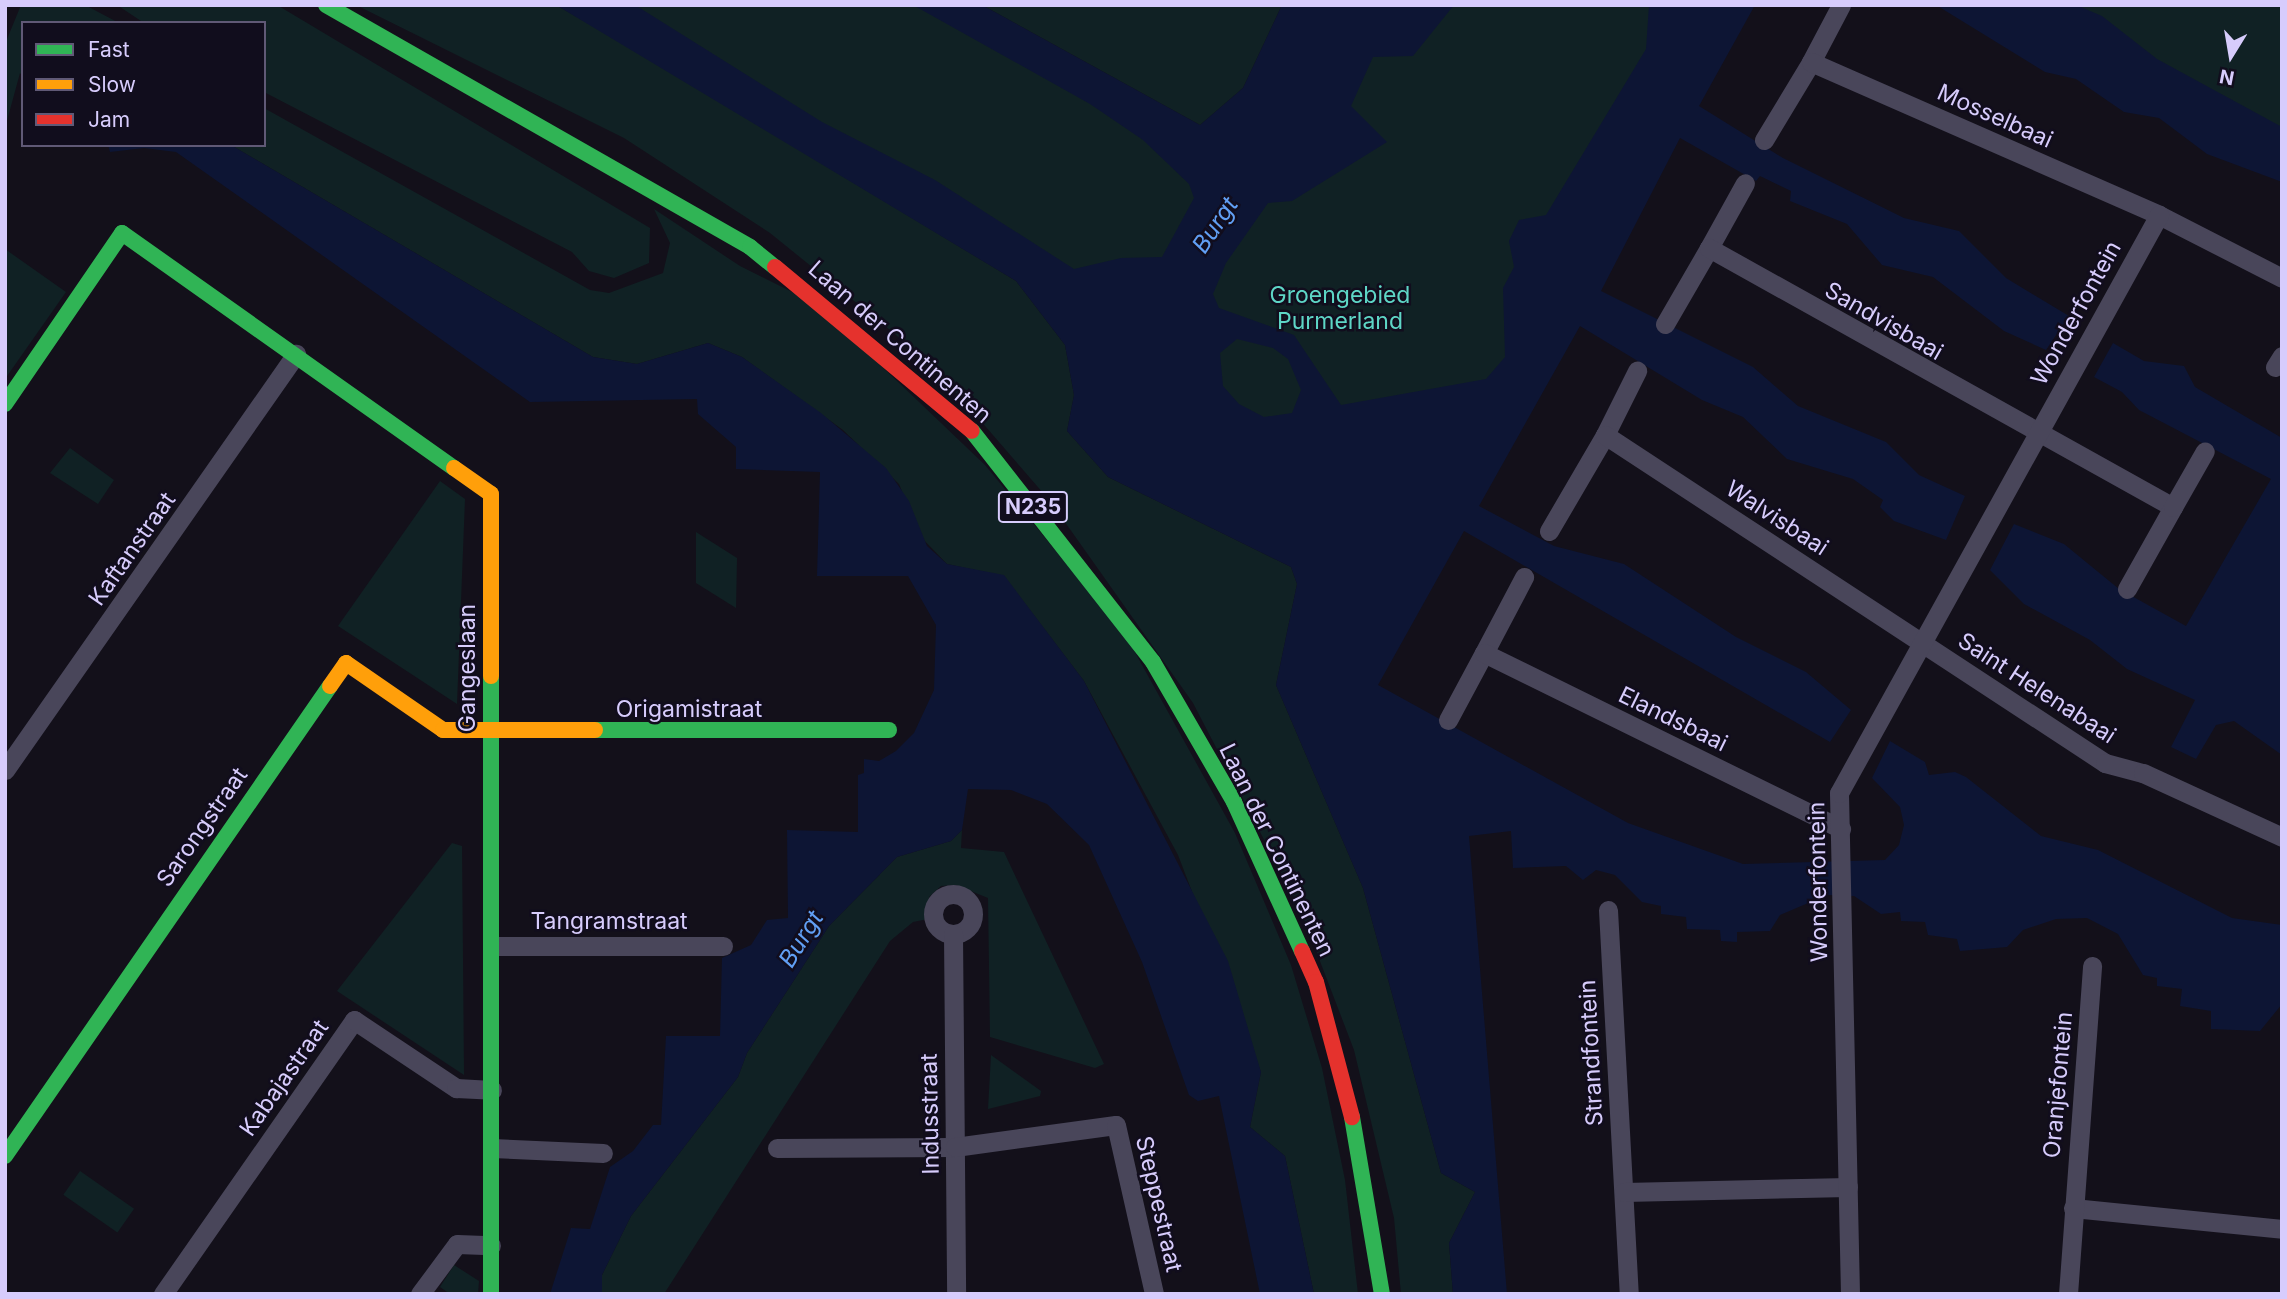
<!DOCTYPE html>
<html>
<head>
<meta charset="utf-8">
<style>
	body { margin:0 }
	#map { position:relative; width:2287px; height:1299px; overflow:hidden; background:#13101a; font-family:Inter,sans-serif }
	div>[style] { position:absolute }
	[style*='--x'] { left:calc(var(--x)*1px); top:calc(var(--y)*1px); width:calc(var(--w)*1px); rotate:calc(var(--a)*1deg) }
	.green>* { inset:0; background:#102124; transform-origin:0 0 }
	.water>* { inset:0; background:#0d1534 }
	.street>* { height:19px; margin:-9.5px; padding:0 9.5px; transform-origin:9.5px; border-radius:9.5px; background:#49465a }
	.street>.ring { margin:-9.5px; padding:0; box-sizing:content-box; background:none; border:19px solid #49465a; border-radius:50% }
	.fast>* { height:16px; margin:-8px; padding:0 8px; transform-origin:8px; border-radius:8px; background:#30b455 }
	.slow>* { height:16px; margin:-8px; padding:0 8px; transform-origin:8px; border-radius:8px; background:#ff9f0a }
	.jam>* { height:16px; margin:-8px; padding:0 8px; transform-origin:8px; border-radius:8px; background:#e5322d }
	span { translate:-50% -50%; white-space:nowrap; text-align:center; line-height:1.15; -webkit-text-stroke:5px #110d1d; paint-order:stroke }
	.shield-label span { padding:2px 5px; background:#110d1d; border:2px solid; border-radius:5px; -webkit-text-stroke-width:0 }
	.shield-label { font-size:21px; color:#d7ccfc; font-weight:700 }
	.street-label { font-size:23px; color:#d7ccfc }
	.park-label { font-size:23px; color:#5ed6c6 }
	.water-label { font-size:24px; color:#619ff4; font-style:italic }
	.frame { position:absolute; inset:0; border:7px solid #d7ccfc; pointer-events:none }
	.legend { position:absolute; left:21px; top:21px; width:245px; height:126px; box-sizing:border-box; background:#110d1d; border:2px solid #605976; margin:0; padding:9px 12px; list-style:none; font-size:21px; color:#d7ccfc }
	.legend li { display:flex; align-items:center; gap:14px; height:35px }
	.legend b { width:35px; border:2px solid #605976 }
	.north { position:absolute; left:2196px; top:21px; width:70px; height:70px; -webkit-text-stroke:5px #110d1d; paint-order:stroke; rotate:191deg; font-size:19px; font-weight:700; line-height:28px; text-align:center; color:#d7ccfc }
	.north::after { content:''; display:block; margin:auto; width:24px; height:32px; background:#d7ccfc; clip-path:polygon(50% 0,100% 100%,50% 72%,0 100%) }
</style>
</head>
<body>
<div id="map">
	<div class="green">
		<div style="clip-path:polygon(21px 5px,85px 5px,119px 23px,23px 23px,23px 77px,20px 73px,5px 128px,5px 44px)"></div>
		<div style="clip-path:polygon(117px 5px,277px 5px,650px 228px,649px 263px,614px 278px,589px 271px,572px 252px,264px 92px,264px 23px,144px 23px)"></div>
		<div style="clip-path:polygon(356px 5px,556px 5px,626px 45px,1016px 281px,1065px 345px,1074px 395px,1067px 431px,1108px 477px,1291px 567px,1297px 584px,1276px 685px,1363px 888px,1441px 1173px,1475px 1192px,1449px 1243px,1453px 1294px,1401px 1294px,1394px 1218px,1354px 1050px,1300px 909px,1193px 703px,1050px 501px,960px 397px,895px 334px,770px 233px,624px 138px)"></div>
		<div style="clip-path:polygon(578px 5px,951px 5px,1239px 166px,1363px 5px,1720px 5px,1418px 515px,1212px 449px,1042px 273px)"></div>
		<div style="clip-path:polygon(982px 5px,1282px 5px,1243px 88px,1200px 125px)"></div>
		<div style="clip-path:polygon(2014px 5px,2282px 5px,2282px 147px)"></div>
		<div style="clip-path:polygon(264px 108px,590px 290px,609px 293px,663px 273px,670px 243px,654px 209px,740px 266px,798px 295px,874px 359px,985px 465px,1126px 636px,1235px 833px,1291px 965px,1322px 1068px,1345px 1180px,1358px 1294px,1314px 1294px,1285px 1156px,1250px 1127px,1261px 1072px,1178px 855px,1084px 681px,1004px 576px,947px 564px,920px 536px,899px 484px,843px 430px,742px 357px,708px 343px,637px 364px,593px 357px,231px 145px,264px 145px)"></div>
		<div style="clip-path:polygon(5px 249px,66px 292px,5px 379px)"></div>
		<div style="clip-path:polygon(70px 448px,114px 480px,98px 504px,50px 473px)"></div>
		<div style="clip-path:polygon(440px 481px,465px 499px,457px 704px,338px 626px)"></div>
		<div style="clip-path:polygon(696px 532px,737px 558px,736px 608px,696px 583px)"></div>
		<div style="clip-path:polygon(962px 830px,961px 848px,1004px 852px,1104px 1064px,1095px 1068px,990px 1037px,988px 898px,956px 885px,941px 886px,929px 897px,928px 919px,913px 922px,890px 941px,664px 1294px,602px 1294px,602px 1275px,631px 1216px,738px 1077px,747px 1053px,829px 926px,897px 857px,951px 841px)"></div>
		<div style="clip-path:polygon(452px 843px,462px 846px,464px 1075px,337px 991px)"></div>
		<div style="clip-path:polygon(991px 1055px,1041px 1091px,1040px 1096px,988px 1109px)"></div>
		<div style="left:80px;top:1171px;width:66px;height:29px;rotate:35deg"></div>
		<div style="clip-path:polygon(454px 1265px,479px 1281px,478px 1294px,450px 1294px,440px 1287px)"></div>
	</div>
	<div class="water">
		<div style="clip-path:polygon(evenodd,556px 5px,635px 5px,822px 122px,935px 180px,1074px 269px,1121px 258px,1162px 257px,1194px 198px,1189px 184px,1143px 140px,1090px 104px,913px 5px,982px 5px,1200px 125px,1243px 88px,1282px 5px,1454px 5px,1413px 56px,1373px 57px,1351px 106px,1387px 142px,1292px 201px,1268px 203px,1226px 263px,1213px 294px,1219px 308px,1294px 335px,1341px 405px,1486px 379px,1505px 357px,1503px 288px,1514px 267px,1509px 241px,1519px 220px,1546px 215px,1646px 49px,1649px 5px,1755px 5px,1699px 106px,1783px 158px,1904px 218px,1959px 231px,2006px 278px,2069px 316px,2046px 350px,2004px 331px,1933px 277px,1882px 265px,1847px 224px,1790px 201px,1791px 191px,1760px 176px,1756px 181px,1680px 138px,1601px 291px,1753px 367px,1798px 406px,1886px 442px,1919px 475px,1965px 496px,1946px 540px,1894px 521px,1880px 507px,1883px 500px,1853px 479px,1787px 459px,1743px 417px,1702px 400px,1580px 326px,1479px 506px,1554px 546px,1624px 564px,1736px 637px,1806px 672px,1851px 710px,1830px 742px,1464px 531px,1378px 685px,1628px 823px,1743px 864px,1885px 860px,1899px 845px,1904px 825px,1900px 807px,1872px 778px,1890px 741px,1925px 762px,1929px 775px,1955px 772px,1966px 777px,2041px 836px,2098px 850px,2232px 918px,2282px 925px,2282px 1004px,2260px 1031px,2211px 1029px,2211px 1011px,2180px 1006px,2182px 989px,2157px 986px,2157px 978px,2143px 975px,2118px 934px,2087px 918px,2056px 919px,2023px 930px,2007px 947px,1960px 951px,1957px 939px,1928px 935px,1925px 922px,1901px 921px,1900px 912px,1881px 914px,1854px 896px,1827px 895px,1780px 915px,1770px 931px,1737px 932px,1737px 942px,1721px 941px,1720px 930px,1687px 929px,1686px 917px,1661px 914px,1661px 906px,1642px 902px,1615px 875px,1596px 870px,1583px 880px,1566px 866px,1513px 868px,1511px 831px,1469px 836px,1507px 1294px,1453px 1294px,1449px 1243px,1475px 1192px,1441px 1173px,1363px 888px,1276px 685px,1297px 584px,1291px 567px,1108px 477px,1067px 431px,1074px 395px,1065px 345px,1016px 281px,556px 5px,1237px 339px,1273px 348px,1288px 359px,1301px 390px,1292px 413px,1264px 417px,1239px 404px,1223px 386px,1220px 353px,1237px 339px)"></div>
		<div style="clip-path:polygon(1936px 5px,2076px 5px,2102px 16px,2157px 59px,2282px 127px,2282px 182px,2207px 154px,2159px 118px,2124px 112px,2076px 79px,2045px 72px)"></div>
		<div style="clip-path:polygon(108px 145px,231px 145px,593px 357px,637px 364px,708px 343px,742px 357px,821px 413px,886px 468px,909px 501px,927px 546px,947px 564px,1004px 575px,1084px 681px,1228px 961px,1261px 1072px,1250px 1127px,1285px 1156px,1314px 1294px,1260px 1294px,1219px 1096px,1198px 1101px,1189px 1095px,1142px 962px,1089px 845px,1047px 804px,1011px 790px,968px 789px,962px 830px,951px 841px,897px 857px,829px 926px,747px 1053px,738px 1077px,631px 1216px,602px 1275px,602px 1294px,550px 1294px,571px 1228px,590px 1229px,610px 1167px,633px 1151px,653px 1125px,661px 1125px,666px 1036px,720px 1036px,722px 958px,751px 945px,767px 920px,788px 918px,787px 830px,858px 832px,858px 775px,864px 773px,864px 759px,879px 761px,896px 751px,914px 733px,934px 690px,936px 625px,908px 576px,817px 576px,820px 472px,736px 469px,736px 447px,698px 414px,697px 399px,530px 402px,176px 152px,144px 148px,110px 152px)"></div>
		<div style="clip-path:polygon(2113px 343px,2144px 361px,2184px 366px,2195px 387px,2282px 438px,2282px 755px,2234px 721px,2216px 725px,2196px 759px,2171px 747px,2195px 700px,2127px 669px,2090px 640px,2024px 604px,1990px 570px,2014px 524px,2064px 544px,2119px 589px,2186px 626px,2271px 479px,2139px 410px,2122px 392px,2094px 377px)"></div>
	</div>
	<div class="street">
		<div style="--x:1811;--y:62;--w:64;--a:-62.2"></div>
		<div style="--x:1764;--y:140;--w:91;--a:-58.9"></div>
		<div style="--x:1811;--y:62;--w:380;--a:23.7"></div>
		<div style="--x:2159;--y:215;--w:138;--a:27.1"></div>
		<div style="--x:1709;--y:248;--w:74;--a:-61"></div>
		<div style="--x:1665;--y:324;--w:88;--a:-59.9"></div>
		<div style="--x:1709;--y:248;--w:531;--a:29.17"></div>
		<div style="--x:2173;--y:507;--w:94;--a:119.3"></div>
		<div style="--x:2275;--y:367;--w:13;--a:-58"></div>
		<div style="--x:1605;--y:435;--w:72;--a:-63.4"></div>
		<div style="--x:2173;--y:507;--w:64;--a:-60.3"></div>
		<div style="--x:1549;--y:531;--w:111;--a:-59.7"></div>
		<div style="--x:1605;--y:435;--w:598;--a:33.26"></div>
		<div style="--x:2105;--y:763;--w:39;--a:15"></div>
		<div style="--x:2143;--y:773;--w:153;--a:24.7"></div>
		<div style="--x:1484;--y:653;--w:86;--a:-62.2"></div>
		<div style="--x:1448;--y:720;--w:76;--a:-61.8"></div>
		<div style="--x:1484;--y:653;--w:398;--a:26.2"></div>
		<div style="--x:5;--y:770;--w:508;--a:-55.03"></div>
		<div class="ring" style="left:933px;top:894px;width:21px;height:21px"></div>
		<div style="--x:1608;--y:910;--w:385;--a:86.9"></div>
		<div style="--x:953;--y:934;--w:360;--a:89.5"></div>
		<div style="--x:494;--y:946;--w:229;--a:0"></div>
		<div style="--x:492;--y:1148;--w:111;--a:2.6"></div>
		<div style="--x:777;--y:1148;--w:178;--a:-0.3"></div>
		<div style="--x:955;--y:1147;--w:162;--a:-7.8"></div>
		<div style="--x:1116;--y:1125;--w:173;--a:77.3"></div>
		<div style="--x:1624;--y:1192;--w:224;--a:-1.3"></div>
		<div style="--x:2073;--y:1208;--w:210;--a:5.7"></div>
		<div style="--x:163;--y:1294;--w:334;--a:-55.1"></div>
		<div style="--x:354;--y:1020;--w:123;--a:33.7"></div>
		<div style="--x:456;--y:1088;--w:36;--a:3"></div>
		<div style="--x:420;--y:1294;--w:62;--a:-53.5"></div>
		<div style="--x:457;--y:1244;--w:34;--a:2"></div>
		<div style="--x:1850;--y:1294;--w:501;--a:-91.26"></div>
		<div style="--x:1839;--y:793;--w:661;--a:-61.03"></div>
		<div style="--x:2068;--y:1294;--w:329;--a:-85.8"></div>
	</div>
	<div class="fast">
		<div style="--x:326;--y:5;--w:488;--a:29.7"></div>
		<div style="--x:750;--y:247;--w:32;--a:39"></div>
		<div style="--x:5;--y:404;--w:207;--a:-55.6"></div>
		<div style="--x:122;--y:233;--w:407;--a:35.3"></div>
		<div style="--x:972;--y:431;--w:293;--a:51.9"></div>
		<div style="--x:1153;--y:662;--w:162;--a:59.9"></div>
		<div style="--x:1234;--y:802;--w:164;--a:65.5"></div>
		<div style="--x:491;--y:676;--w:618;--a:90"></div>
		<div style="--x:595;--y:730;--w:294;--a:0"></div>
		<div style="--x:1352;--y:1117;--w:180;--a:80.4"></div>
		<div style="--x:5;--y:1156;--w:571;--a:-55.34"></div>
	</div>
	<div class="slow">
		<div style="--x:454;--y:468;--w:45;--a:35.1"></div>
		<div style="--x:491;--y:494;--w:182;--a:90"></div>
		<div style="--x:330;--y:686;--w:28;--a:-55"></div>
		<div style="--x:346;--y:663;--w:118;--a:34.6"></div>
		<div style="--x:443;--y:730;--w:152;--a:0"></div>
	</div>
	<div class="jam">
		<div style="--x:775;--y:267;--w:256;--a:39.8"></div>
		<div style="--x:1302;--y:951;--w:34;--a:66"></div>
		<div style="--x:1316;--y:982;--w:140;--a:75.1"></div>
	</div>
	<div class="shield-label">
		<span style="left:1033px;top:507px">N235</span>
	</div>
	<div class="street-label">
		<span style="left:1995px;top:116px;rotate:24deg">Mosselbaai</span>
		<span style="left:2076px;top:313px;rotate:-61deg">Wonderfontein</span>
		<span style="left:1884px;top:321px;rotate:30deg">Sandvisbaai</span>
		<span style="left:900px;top:342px;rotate:41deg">Laan der Continenten</span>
		<span style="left:1777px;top:518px;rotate:33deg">Walvisbaai</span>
		<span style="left:132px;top:549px;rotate:-55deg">Kaftanstraat</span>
		<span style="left:467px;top:668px;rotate:-90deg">Gangeslaan</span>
		<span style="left:2037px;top:688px;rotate:33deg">Saint Helenabaai</span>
		<span style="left:689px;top:709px">Origamistraat</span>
		<span style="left:1673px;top:719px;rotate:26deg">Elandsbaai</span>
		<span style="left:202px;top:827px;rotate:-55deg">Sarongstraat</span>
		<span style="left:1277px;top:850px;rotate:64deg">Laan der Continenten</span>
		<span style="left:1818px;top:882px;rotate:-91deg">Wonderfontein</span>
		<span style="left:609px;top:921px">Tangramstraat</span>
		<span style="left:1591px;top:1053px;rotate:-93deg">Strandfontein</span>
		<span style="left:284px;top:1078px;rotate:-55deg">Kabajastraat</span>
		<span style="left:2058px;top:1085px;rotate:-85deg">Oranjefontein</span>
		<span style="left:930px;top:1114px;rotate:-91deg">Indusstraat</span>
		<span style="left:1159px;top:1204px;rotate:77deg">Steppestraat</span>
	</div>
	<div class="park-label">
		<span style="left:1340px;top:308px">Groengebied<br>Purmerland</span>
	</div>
	<div class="water-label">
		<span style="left:1215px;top:225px;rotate:-56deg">Burgt</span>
		<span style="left:801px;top:939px;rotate:-58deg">Burgt</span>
	</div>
	<div class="frame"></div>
	<ul class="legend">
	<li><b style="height:9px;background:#30b455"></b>Fast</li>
	<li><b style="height:9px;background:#ff9f0a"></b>Slow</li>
	<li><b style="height:9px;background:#e5322d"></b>Jam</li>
	</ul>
	<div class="north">N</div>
</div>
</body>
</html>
